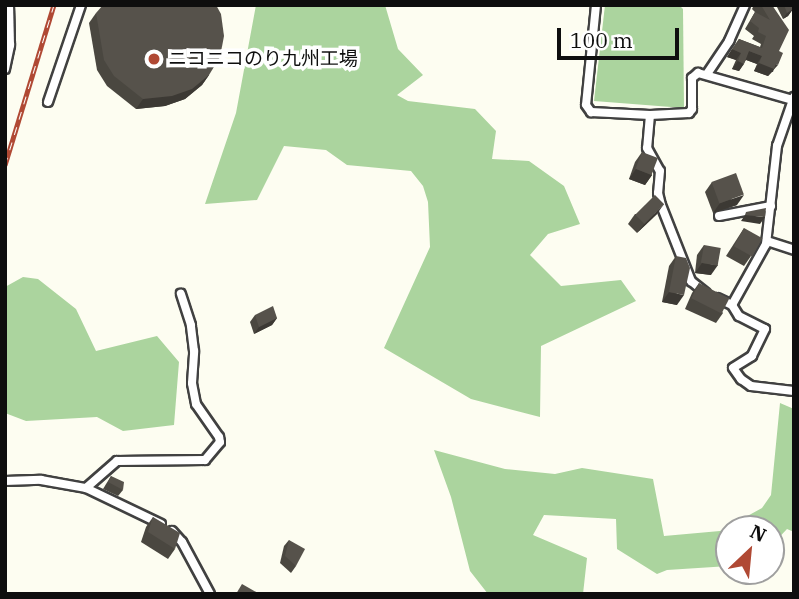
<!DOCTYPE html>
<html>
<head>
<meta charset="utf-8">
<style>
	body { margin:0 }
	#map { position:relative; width:799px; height:599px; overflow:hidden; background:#fdfdf1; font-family:"IBM Plex Serif","Noto Sans JP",serif }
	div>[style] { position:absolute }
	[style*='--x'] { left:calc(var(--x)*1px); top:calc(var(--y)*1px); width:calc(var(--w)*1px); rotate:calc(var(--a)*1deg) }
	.forest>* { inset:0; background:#abd49e }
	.roads { filter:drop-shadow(2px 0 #414141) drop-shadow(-2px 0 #414141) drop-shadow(0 2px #414141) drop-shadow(0 -2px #414141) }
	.street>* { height:8px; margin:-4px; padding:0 4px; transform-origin:4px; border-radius:4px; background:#fff }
	.rail>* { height:5px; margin-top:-2.5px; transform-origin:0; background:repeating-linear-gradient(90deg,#fff 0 8px,#b04934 0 16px); box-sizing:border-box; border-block:2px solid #b04934 }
	.wall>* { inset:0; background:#4a4740 }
	.shaded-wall>* { inset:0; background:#3c3934 }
	.building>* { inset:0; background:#56524b; transform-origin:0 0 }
	.dots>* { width:19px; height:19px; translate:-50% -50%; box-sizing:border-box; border:4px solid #fff; border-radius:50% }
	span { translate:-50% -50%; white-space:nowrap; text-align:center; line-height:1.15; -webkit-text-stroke:7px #fff; paint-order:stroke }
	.poi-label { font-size:19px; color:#0e0e0e }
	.left { translate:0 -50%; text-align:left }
	.frame { position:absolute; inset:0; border:7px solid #0e0e0e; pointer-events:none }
	.north { position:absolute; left:715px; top:515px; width:70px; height:70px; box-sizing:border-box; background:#fff; border:2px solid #9f9f9f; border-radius:50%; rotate:26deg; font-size:19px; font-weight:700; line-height:28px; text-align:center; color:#0e0e0e }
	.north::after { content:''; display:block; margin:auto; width:24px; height:32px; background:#b04934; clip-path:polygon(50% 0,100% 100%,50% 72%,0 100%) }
	.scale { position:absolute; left:557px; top:28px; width:122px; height:32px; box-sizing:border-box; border:4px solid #0e0e0e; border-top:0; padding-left:9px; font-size:21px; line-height:24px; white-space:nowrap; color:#0e0e0e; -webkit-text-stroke:5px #fff; paint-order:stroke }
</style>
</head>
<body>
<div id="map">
	<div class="forest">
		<div style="clip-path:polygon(256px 5px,385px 5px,398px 49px,423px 75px,397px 95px,408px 101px,475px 109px,496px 131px,492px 159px,529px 161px,564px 186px,580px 224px,548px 234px,530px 255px,561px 286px,621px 280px,636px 301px,541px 346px,540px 417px,471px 399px,384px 348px,430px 247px,428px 202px,423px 186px,411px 171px,347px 165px,326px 150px,284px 146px,257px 200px,205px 204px,236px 113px)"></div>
		<div style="clip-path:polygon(605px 5px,679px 5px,683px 9px,684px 108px,594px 101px)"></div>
		<div style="clip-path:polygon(23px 277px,38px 279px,76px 309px,96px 351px,157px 336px,179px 362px,174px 425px,123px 431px,97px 417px,26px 421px,5px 413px,5px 287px)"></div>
		<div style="clip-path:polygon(780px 403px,794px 409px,794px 532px,787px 529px,771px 546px,771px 529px,729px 529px,729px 566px,667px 570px,657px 574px,617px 549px,616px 519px,544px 515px,533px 535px,587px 558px,583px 594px,488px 594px,470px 571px,451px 497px,434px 450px,505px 469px,555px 474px,582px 468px,653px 479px,664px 536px,720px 531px,762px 508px,771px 495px)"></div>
	</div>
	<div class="roads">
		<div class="street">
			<div style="--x:596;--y:5;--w:100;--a:95.7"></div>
			<div style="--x:586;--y:105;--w:9;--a:54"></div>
			<div style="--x:591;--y:112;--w:59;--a:2.9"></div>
			<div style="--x:650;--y:115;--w:39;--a:-3"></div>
			<div style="--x:689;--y:113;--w:5;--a:-53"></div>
			<div style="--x:692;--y:109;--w:31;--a:-90"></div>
			<div style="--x:692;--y:78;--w:8;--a:-40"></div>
			<div style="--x:698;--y:73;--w:99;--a:15.9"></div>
			<div style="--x:5;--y:69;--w:25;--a:-78"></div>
			<div style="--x:10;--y:45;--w:40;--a:-91.4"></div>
			<div style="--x:707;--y:74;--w:40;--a:-56"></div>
			<div style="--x:729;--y:41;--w:39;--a:-66"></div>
			<div style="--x:48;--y:102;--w:102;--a:-71.2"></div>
			<div style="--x:650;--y:115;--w:33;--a:95"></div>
			<div style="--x:647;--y:148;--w:26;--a:61"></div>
			<div style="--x:660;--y:171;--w:22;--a:95"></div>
			<div style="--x:658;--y:193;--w:12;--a:76"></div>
			<div style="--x:661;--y:205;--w:82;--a:68.5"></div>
			<div style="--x:691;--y:281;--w:19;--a:39"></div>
			<div style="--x:719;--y:216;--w:53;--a:-10.9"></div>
			<div style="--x:767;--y:241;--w:28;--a:18"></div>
			<div style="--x:717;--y:298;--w:17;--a:25"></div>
			<div style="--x:732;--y:305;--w:13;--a:58"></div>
			<div style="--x:739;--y:316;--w:29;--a:27"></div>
			<div style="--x:765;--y:329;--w:30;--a:116"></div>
			<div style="--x:752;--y:356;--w:22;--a:148"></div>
			<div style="--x:733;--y:368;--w:14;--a:54"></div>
			<div style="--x:741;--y:379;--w:12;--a:35"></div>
			<div style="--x:751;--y:386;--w:43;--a:6.6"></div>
			<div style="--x:732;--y:305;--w:70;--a:-60.9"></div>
			<div style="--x:766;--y:244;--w:99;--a:-83.6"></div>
			<div style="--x:777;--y:146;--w:52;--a:-70.9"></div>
			<div style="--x:5;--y:481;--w:36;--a:-2"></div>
			<div style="--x:41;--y:480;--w:46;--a:10.1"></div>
			<div style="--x:86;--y:488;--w:83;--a:25.6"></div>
			<div style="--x:86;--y:488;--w:41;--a:-41.1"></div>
			<div style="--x:117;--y:461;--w:88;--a:-0.7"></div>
			<div style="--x:205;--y:460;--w:23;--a:-50"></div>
			<div style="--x:220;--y:442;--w:5;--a:-101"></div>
			<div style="--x:219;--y:437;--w:40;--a:-124.9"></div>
			<div style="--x:196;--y:404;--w:21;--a:-101"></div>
			<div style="--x:192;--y:383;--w:32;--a:-86"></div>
			<div style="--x:194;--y:351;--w:26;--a:-97"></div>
			<div style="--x:191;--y:325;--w:33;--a:-108"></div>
			<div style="--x:172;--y:531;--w:15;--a:48"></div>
			<div style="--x:182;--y:542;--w:59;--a:61.7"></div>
		</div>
	</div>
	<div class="rail">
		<div style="--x:5;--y:165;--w:167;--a:-73"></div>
	</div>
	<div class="wall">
		<div style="clip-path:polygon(754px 5px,772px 5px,779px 51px,773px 72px,772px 72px,768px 76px,754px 71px,757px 64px,746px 60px,739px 71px,732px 69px,736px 60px,727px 57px,739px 39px,760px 47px,761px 44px,752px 39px,754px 36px,745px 29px,755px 12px,752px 9px)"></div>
		<div style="clip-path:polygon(776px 5px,793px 5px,792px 7px,793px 9px,788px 16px,783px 19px)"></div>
		<div style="clip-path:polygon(96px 13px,209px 75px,202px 85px,185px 99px,165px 106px,136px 109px,107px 86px,97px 70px,89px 23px)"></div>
		<div style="clip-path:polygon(642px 152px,652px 175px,645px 185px,629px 179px,635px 162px)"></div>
		<div style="clip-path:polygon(712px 182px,737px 205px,713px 213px,705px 192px)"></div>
		<div style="clip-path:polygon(635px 214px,657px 214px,637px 233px,628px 224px)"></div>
		<div style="clip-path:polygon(744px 228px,751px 256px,744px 266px,726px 256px)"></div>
		<div style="clip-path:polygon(704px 245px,711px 275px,695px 273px,697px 255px)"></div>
		<div style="clip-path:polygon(676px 256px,677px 305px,662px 302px,669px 266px)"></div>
		<div style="clip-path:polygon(699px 283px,723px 313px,716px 323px,685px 309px,692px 293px)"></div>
		<div style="clip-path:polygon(255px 315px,277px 318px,272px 325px,254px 334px,250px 322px)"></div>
		<div style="clip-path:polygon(111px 476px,123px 490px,118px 496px,103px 489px)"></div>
		<div style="clip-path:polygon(153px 517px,175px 549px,168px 559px,141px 542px,146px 527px)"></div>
		<div style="clip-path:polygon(289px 540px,296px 566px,291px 573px,280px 563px,284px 546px)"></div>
	</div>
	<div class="shaded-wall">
		<div style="clip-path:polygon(793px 9px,788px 16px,783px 19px,787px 13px)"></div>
		<div style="clip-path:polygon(732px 49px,741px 53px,736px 60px,727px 57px)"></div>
		<div style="clip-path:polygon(749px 51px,762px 56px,757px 64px,744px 59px)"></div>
		<div style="clip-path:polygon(738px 61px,744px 64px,739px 71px,732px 69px)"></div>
		<div style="clip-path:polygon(759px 63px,776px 64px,778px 65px,768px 76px,754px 71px)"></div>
		<div style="clip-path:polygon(209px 75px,202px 85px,185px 99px,165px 106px,136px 109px,143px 99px)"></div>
		<div style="clip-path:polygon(636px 169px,652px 175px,645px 185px,629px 179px)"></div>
		<div style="clip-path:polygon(744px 195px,737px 205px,713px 213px,720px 203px)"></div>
		<div style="clip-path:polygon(664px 204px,657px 214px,637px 233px,645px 223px)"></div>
		<div style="clip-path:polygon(745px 215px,765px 217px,760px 224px,741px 221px)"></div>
		<div style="clip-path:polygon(702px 263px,718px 265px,711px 275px,695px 273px)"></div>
		<div style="clip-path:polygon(669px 292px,684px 295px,677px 305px,662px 302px)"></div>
		<div style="clip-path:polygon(277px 318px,272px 325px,254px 334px,259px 327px)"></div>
	</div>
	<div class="building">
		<div style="clip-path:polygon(103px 5px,216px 5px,221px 14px,224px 36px,220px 57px,209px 75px,192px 89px,172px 96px,143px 99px,114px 76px,104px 60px,96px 13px)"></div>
		<div style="clip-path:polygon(761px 5px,772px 5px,789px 30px,779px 51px,783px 53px,778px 65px,776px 64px,774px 69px,759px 63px,762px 56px,749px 51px,744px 64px,738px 61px,741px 53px,732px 49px,739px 39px,762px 48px,766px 36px,758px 32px,759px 28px,750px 21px,755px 12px,770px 20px)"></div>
		<div style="clip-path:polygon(784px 5px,791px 5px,793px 9px,787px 13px)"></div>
		<div style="left:642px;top:152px;width:17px;height:18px;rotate:21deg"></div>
		<div style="left:736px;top:173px;width:23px;height:26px;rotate:70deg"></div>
		<div style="left:655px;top:195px;width:13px;height:28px;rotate:45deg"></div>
		<div style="clip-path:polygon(766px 208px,765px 217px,745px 215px,746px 212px)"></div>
		<div style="left:744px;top:228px;width:21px;height:21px;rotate:29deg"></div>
		<div style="left:704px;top:245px;width:17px;height:18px;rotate:10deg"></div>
		<div style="clip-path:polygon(676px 256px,686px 258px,690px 268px,684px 295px,669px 292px)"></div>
		<div style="left:699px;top:283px;width:34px;height:17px;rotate:27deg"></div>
		<div style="clip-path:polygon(273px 306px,277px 318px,259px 327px,255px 315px)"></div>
		<div style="clip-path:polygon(111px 476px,124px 482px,123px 490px,108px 482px)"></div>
		<div style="clip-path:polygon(153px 517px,180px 533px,175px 549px,148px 532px)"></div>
		<div style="clip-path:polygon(289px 540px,305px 549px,296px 566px,285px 556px)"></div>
		<div style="clip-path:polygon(242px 584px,258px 593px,258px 594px,236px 594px)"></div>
	</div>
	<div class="dots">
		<div style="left:154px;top:59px;background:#b04934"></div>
	</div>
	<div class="poi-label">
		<span class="left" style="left:168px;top:59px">ニコニコのり九州工場</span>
	</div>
	<div class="frame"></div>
	<div class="north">N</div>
	<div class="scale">100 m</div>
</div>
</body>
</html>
